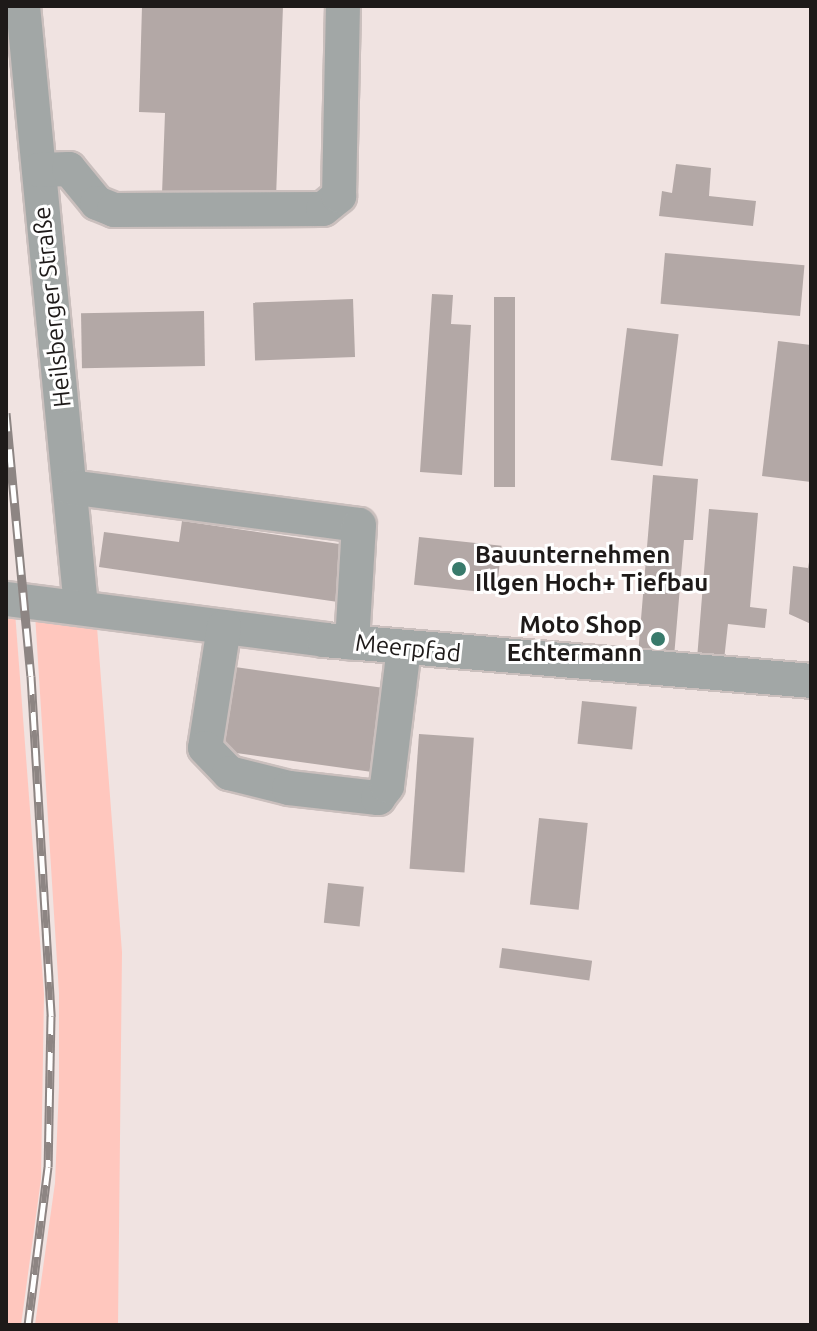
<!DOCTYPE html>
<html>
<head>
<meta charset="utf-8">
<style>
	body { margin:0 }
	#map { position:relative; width:817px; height:1331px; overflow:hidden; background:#f0e3e1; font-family:Ubuntu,sans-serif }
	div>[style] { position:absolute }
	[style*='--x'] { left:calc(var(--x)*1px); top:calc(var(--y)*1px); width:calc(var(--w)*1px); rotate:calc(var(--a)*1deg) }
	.green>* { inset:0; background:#ffc7be }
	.building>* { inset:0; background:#b3a8a6; transform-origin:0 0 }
	.roads { filter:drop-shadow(2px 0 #cabfbd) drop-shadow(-2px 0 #cabfbd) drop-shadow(0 2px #cabfbd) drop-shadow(0 -2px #cabfbd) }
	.minor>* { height:34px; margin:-17px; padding:0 17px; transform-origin:17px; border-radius:17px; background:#a2a7a6 }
	.rail>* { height:9px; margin-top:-4.5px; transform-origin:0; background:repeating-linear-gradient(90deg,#fff 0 18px,#8d8583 0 36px); box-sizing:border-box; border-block:2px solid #8d8583 }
	.dots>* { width:22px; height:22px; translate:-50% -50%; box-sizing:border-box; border:4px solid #fff; border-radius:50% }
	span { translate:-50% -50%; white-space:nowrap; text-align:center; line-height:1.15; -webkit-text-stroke:6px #fff; paint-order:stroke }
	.street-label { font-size:24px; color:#1e1a19 }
	.poi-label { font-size:24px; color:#1e1a19; font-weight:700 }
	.left { translate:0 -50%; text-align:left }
	.right { translate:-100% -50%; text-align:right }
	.frame { position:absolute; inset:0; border:8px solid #1e1a19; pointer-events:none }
</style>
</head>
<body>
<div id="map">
	<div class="green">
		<div style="clip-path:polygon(6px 610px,15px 612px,44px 994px,41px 1179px,21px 1325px,6px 1325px)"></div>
		<div style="clip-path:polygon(35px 614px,97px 627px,122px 952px,118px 1325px,35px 1325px,55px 1183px,59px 1087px,59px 993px)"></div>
	</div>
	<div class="building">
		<div style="clip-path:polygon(142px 6px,283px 6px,276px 198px,162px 194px,165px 113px,139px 112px)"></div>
		<div style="clip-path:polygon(676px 164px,711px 168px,709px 196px,756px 201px,753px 226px,659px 216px,662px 191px,672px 193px)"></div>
		<div style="left:665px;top:253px;width:140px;height:51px;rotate:5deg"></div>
		<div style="clip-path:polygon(432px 294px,453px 295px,451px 324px,471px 325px,462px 475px,420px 472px)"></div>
		<div style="left:494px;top:297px;width:21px;height:190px"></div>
		<div style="left:353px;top:299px;width:58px;height:100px;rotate:88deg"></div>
		<div style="left:204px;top:311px;width:55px;height:123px;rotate:89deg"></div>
		<div style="left:627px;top:328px;width:52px;height:133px;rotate:7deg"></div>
		<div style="clip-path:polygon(778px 341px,811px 345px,811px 482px,762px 476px)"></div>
		<div style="clip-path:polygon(653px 475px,698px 479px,693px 540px,684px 540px,674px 657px,638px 655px)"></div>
		<div style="clip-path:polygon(709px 509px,758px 513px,750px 607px,767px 609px,765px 628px,728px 624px,724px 660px,697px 659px)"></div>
		<div style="clip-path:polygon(182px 521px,346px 545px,338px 602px,99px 567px,104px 532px,179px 542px)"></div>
		<div style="left:419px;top:537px;width:83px;height:48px;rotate:6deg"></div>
		<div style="clip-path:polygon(809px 562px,811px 562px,811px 624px,789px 614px,793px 566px,808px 568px)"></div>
		<div style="left:228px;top:666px;width:163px;height:85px;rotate:8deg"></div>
		<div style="left:582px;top:701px;width:55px;height:43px;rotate:6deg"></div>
		<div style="left:419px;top:734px;width:55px;height:135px;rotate:4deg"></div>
		<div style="left:539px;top:818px;width:49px;height:87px;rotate:6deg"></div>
		<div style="left:328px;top:883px;width:36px;height:40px;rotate:6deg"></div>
		<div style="left:502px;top:948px;width:91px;height:20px;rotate:8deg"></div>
	</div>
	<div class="roads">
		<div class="minor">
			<div style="--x:23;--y:6;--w:604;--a:84.49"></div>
			<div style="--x:39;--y:170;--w:30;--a:-2"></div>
			<div style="--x:69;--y:169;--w:44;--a:50.5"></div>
			<div style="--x:97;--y:203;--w:18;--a:22"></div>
			<div style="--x:114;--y:210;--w:209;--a:-0.3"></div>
			<div style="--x:323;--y:209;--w:21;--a:-39"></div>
			<div style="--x:339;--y:196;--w:190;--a:-88.8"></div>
			<div style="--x:70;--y:487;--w:291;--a:7.5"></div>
			<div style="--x:359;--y:525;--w:118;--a:93.4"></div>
			<div style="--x:6;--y:599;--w:321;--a:7.3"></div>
			<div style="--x:324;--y:640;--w:489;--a:4.8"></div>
			<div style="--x:224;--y:627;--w:122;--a:98.9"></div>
			<div style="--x:205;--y:748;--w:35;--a:46"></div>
			<div style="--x:229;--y:773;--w:62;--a:14"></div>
			<div style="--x:289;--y:788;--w:90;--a:6.4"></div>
			<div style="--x:378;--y:798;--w:15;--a:-53"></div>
			<div style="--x:387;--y:786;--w:139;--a:-83"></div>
		</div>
	</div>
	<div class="rail">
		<div style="--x:6;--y:413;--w:264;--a:84.6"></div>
		<div style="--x:31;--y:676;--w:341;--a:86.6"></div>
		<div style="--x:51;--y:1016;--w:151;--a:91.1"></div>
		<div style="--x:48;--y:1167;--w:159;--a:97.2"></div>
	</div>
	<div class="dots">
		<div style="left:459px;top:569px;background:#387a6b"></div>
		<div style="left:658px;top:639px;background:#387a6b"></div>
	</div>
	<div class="street-label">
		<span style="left:52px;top:307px;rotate:-96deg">Heilsberger Straße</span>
		<span style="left:408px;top:648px;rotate:6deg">Meerpfad</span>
	</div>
	<div class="poi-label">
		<span class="left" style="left:475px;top:569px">Bauunternehmen<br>Illgen Hoch+ Tiefbau</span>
		<span class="right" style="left:642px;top:639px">Moto Shop<br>Echtermann</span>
	</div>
	<div class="frame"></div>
</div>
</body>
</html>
